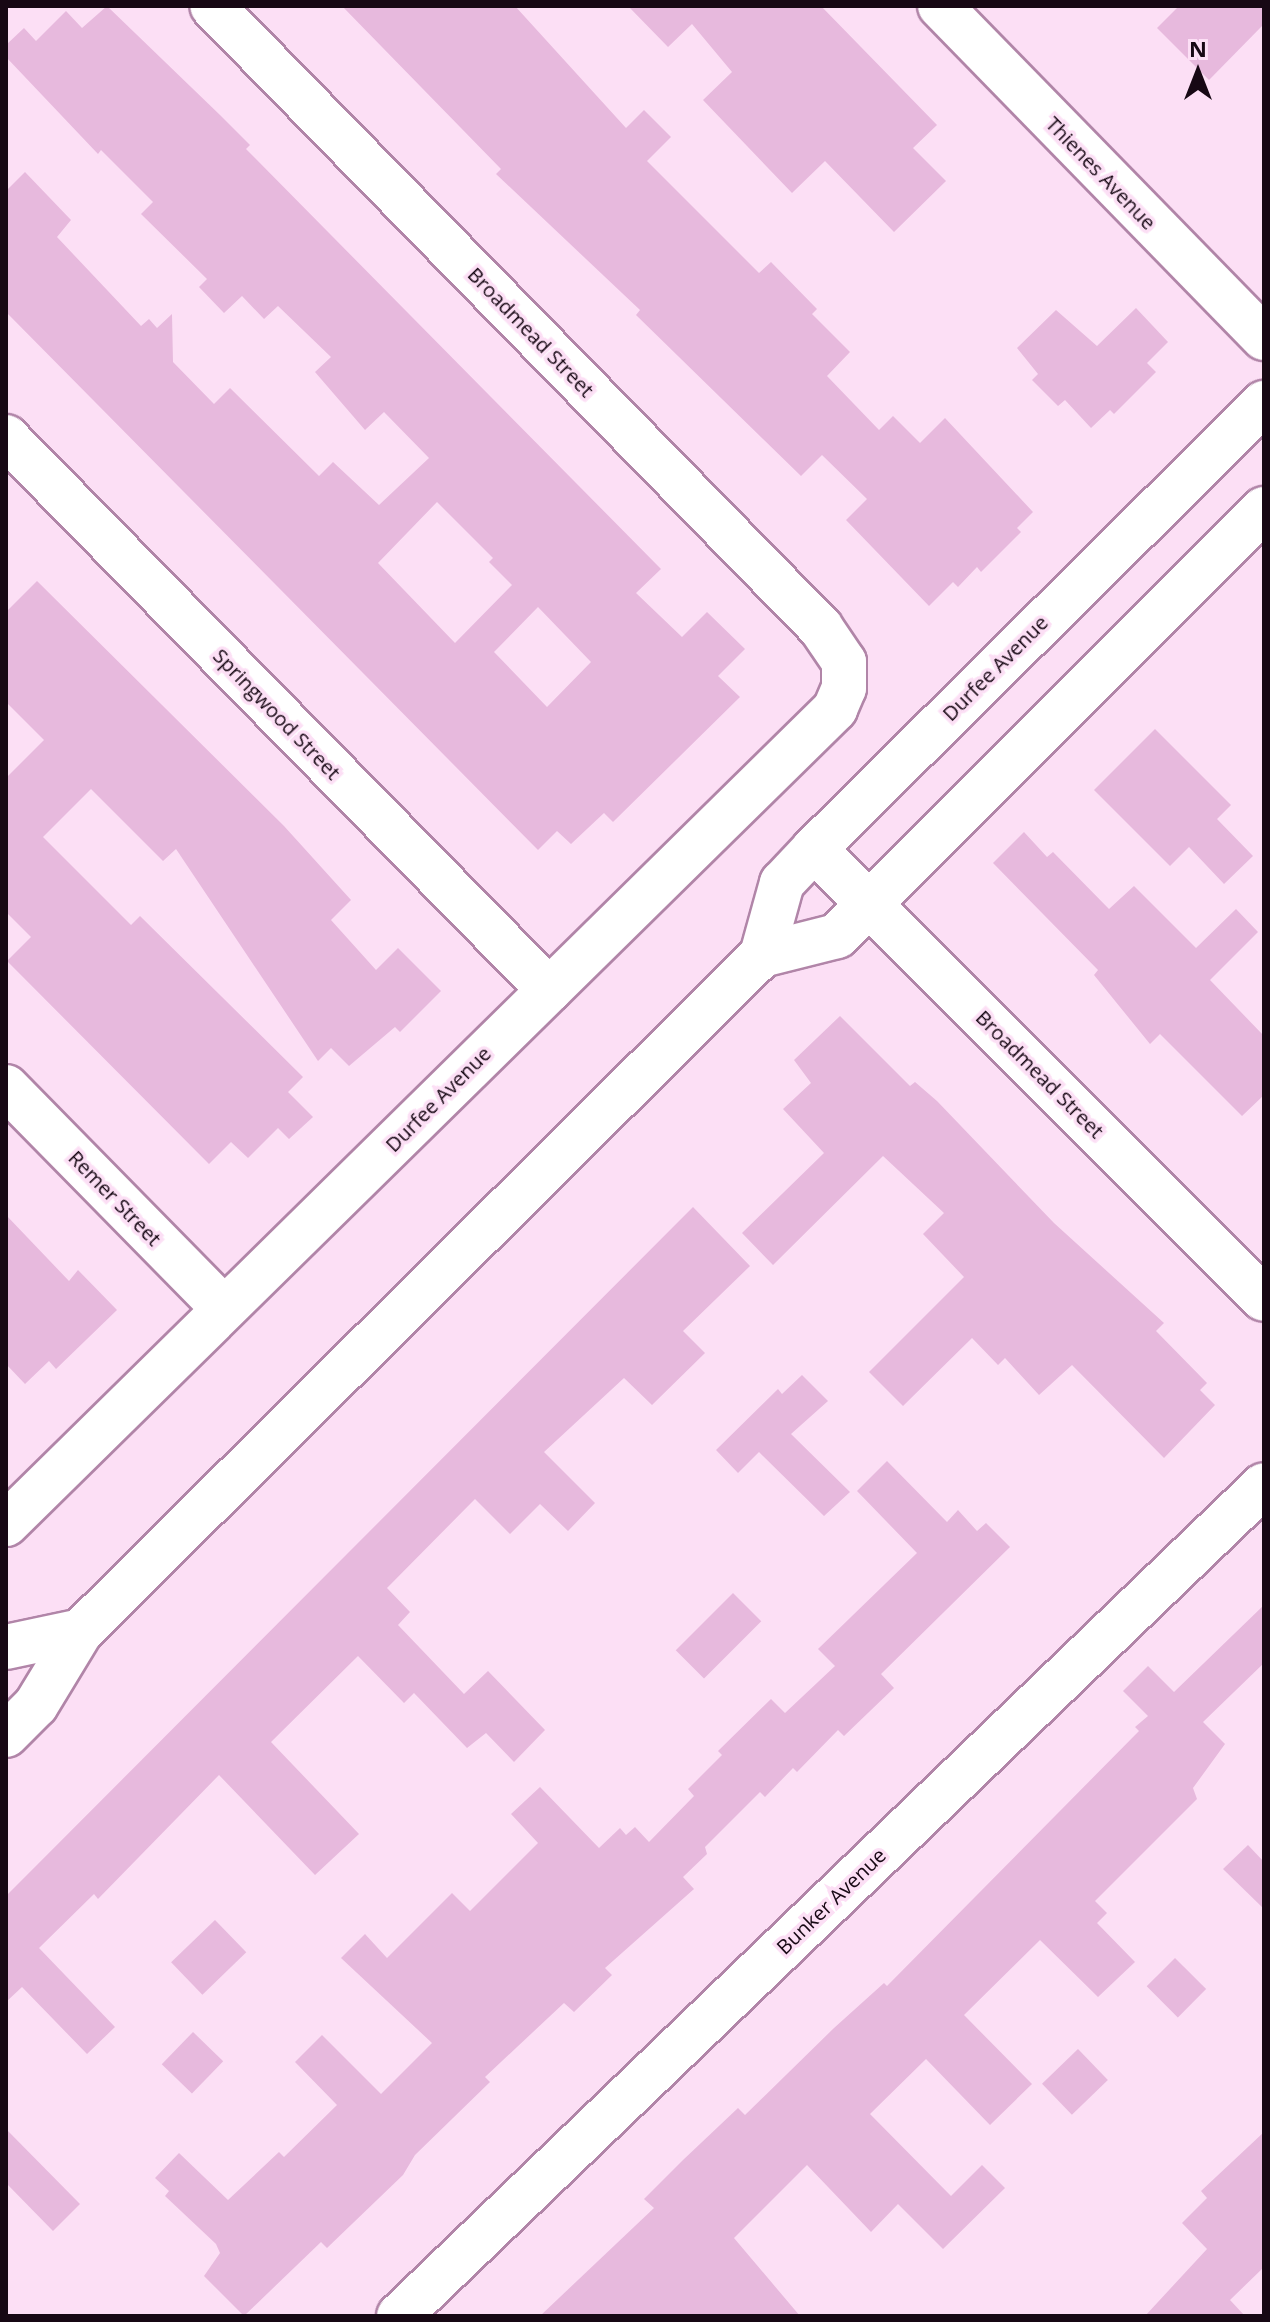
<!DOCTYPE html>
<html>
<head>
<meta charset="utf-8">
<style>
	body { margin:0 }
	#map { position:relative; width:1270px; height:2322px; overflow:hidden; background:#fcdff5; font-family:"Open Sans",sans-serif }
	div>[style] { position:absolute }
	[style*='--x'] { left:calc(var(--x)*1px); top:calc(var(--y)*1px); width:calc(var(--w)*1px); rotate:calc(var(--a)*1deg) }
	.building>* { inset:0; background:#e7b9dd; transform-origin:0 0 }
	.roads { filter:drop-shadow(2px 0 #b185a8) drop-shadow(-2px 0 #b185a8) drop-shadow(0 2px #b185a8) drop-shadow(0 -2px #b185a8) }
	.minor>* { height:44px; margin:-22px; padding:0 22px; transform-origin:22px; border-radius:22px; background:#fff }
	.major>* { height:44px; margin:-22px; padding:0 22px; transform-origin:22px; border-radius:22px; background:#fff }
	span { translate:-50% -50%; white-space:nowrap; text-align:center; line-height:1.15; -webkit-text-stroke:7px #fcdff5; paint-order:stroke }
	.street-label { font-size:20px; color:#170814 }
	.frame { position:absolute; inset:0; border:8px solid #170814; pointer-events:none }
	.north { position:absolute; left:1158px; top:32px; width:80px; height:80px; -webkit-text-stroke:6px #fcdff5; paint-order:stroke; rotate:0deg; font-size:22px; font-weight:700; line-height:32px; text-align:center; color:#170814 }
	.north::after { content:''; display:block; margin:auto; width:28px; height:36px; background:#170814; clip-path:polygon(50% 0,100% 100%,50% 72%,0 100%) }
</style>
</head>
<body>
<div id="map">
	<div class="building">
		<div style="clip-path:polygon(evenodd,107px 6px,220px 115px,250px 145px,246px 149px,661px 569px,636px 593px,682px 637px,707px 612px,745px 649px,718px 676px,740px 697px,613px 822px,604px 813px,571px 844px,557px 831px,538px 850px,6px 312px,6px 191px,25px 172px,71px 220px,57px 237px,141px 326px,149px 319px,157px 328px,172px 314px,173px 362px,214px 404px,230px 388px,319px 476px,333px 462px,379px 505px,429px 458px,384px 412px,365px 430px,315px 372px,331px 357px,278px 306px,264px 319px,242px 296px,224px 313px,199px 287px,207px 279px,141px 214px,153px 202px,101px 150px,98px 154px,6px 57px,6px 45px,24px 28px,36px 41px,66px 11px,82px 28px,107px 6px,437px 502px,493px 558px,489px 562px,512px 585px,455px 643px,378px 563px,437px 502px,107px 6px,538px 607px,591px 662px,547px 707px,494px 652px,538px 607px)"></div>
		<div style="clip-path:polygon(342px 6px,515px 6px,626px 128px,644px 110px,671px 137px,647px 161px,759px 273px,771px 262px,817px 309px,812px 314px,850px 352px,827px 376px,879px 430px,893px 416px,920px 443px,945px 418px,1033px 512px,1017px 528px,1021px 532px,981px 572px,977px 567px,958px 587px,953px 582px,929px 606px,846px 520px,867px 499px,822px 455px,801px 476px,636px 315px,640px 310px,496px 174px,501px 169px)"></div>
		<div style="clip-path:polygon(628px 6px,821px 6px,937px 125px,913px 148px,946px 181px,894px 232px,825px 161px,792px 193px,703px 100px,732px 72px,692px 24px,668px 47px)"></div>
		<div style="clip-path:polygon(1179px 6px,1264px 6px,1264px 24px,1209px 80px,1157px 28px)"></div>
		<div style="clip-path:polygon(1136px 308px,1168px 342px,1147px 363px,1156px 372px,1114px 414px,1110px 410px,1091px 428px,1065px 400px,1058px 406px,1032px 380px,1038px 374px,1017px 348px,1056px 310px,1097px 346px)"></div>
		<div style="clip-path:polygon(37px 581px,284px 826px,351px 900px,331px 920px,376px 970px,398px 948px,441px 991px,400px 1032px,395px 1027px,349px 1066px,331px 1048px,318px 1061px,176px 849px,163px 861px,91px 789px,43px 837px,131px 925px,140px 916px,303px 1077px,288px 1092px,313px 1117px,289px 1139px,278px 1128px,248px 1158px,231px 1142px,209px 1164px,7px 961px,31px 937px,6px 912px,6px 778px,44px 740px,6px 702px,6px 612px)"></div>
		<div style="clip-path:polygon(1155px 729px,1231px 805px,1217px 819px,1253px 856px,1224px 884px,1189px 847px,1170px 866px,1094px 790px)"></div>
		<div style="clip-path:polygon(1024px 832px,1047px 857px,1053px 852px,1109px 909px,1134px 886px,1196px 948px,1236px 909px,1258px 932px,1210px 980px,1264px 1036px,1264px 1095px,1242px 1116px,1160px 1034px,1150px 1044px,1094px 975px,1098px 970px,993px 863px)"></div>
		<div style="clip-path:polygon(840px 1016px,910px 1086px,915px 1082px,937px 1101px,1054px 1223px,1164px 1323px,1156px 1331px,1207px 1383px,1200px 1390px,1215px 1405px,1164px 1458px,1072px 1365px,1039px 1395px,1005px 1358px,998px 1365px,972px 1338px,903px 1406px,869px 1372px,964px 1277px,923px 1234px,944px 1213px,883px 1156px,773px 1265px,742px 1233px,824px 1153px,783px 1109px,811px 1083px,794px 1060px)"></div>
		<div style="clip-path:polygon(693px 1207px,750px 1266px,683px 1331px,705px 1353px,652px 1405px,624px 1378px,544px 1452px,595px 1503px,568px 1531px,540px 1504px,510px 1534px,475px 1499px,387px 1588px,410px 1612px,398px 1625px,464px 1694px,488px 1671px,545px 1730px,514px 1762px,486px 1733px,467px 1748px,414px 1693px,404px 1703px,358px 1656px,271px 1742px,359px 1834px,315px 1875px,219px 1775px,98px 1899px,94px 1894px,39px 1948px,115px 2027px,87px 2054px,22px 1987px,6px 2002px,6px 1896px)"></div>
		<div style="clip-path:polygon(6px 1215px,69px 1281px,78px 1270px,117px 1310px,56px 1369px,49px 1361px,25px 1384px,6px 1364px)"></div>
		<div style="clip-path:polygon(802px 1375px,828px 1401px,791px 1434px,850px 1492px,824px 1516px,759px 1452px,738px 1473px,716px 1450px,778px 1389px,782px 1394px)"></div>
		<div style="clip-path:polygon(887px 1461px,947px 1522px,958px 1510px,977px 1531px,986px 1523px,1010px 1547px,881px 1674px,894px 1688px,844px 1736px,838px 1730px,797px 1772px,793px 1768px,765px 1797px,760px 1792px,705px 1847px,707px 1854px,683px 1877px,694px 1889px,605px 1968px,612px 1975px,574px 2012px,564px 2003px,485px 2077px,490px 2082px,415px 2155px,403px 2175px,327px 2248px,321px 2242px,244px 2316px,204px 2276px,220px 2253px,216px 2244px,165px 2196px,169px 2191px,155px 2178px,179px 2153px,228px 2200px,279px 2152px,284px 2157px,337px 2105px,295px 2062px,322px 2035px,381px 2094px,432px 2043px,341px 1958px,365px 1934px,387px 1958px,452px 1893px,470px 1911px,538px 1843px,511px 1814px,540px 1787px,599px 1848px,620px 1828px,626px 1835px,635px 1827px,649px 1842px,694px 1796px,688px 1789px,722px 1755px,718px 1751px,771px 1699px,785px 1713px,835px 1666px,818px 1649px,917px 1553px,857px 1491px)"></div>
		<div style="left:733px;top:1593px;width:40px;height:81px;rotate:45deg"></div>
		<div style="clip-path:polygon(1264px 1605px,1264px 1663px,1203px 1722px,1225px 1744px,1193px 1788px,1197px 1799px,1095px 1901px,1107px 1913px,1097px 1923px,1135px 1962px,1098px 1997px,1040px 1940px,964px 2015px,1032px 2084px,990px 2125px,926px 2059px,870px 2114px,951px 2196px,982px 2165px,1005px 2188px,943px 2249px,898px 2204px,871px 2232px,807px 2165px,734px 2238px,800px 2316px,540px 2316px,654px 2208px,644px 2199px,683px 2160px,738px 2108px,745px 2115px,834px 2028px,884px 1983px,887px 1986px,1139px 1731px,1135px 1727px,1148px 1716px,1123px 1691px,1148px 1666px,1174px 1692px)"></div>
		<div style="clip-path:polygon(1248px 1845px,1264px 1862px,1264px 1909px,1223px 1869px)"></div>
		<div style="left:215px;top:1920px;width:45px;height:61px;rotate:46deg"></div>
		<div style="left:1175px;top:1958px;width:44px;height:40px;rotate:45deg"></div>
		<div style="left:193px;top:2032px;width:42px;height:45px;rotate:44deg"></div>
		<div style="left:1078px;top:2049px;width:43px;height:50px;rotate:46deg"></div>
		<div style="clip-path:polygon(6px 2129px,80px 2204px,53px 2231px,6px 2183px)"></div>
		<div style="clip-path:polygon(1264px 2132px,1264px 2267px,1230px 2300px,1245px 2316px,1145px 2316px,1207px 2249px,1182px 2223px,1207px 2198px,1201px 2191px)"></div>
	</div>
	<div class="roads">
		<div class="minor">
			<div style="--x:940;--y:6;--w:464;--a:45.7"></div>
			<div style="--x:6;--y:437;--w:775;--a:45.52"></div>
			<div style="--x:814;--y:849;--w:636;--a:45"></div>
			<div style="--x:6;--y:1087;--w:311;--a:45.5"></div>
			<div style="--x:6;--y:1524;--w:1163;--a:-44.51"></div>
			<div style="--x:835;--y:709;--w:23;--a:-67"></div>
			<div style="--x:844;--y:688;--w:26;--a:-90"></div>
			<div style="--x:844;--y:662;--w:41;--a:-124.1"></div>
			<div style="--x:821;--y:628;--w:870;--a:-134.39"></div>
			<div style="--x:399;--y:2316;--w:1199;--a:-43.85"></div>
		</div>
		<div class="major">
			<div style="--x:762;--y:955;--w:77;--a:-14.2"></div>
			<div style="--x:837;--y:936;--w:604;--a:-45"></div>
			<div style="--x:6;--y:1647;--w:77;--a:-12"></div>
			<div style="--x:6;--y:1735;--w:42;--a:-45"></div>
			<div style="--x:36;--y:1705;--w:87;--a:-58.7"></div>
			<div style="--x:81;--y:1631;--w:960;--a:-44.79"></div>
			<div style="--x:762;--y:955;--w:75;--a:-74.5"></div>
			<div style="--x:782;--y:883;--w:47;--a:-46.7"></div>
			<div style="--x:814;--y:849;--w:634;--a:-44.74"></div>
		</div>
	</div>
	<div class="street-label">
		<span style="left:1101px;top:173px;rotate:46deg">Thienes Avenue</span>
		<span style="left:531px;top:332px;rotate:46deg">Broadmead Street</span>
		<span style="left:995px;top:668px;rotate:-45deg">Durfee Avenue</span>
		<span style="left:277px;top:714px;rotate:46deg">Springwood Street</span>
		<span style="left:1040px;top:1074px;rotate:45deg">Broadmead Street</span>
		<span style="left:438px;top:1099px;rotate:-45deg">Durfee Avenue</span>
		<span style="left:115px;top:1198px;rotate:46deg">Remer Street</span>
		<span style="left:831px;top:1901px;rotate:-44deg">Bunker Avenue</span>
	</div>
	<div class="frame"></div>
	<div class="north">N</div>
</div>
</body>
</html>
